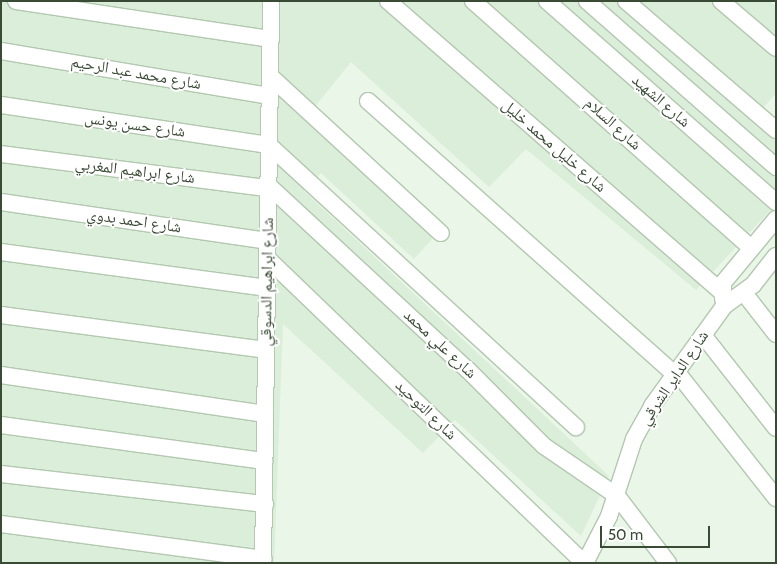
<!DOCTYPE html>
<html>
<head>
<meta charset="utf-8">
<style>
	body { margin:0 }
	#map { position:relative; width:777px; height:564px; overflow:hidden; background:#e9f6e8; font-family:Cabin,"Noto Naskh Arabic",sans-serif }
	div>[style] { position:absolute }
	[style*='--x'] { left:calc(var(--x)*1px); top:calc(var(--y)*1px); width:calc(var(--w)*1px); rotate:calc(var(--a)*1deg) }
	.residential>* { inset:0; background:#dbeed9 }
	.roads { filter:drop-shadow(1px 0 #b2c8af) drop-shadow(-1px 0 #b2c8af) drop-shadow(0 1px #b2c8af) drop-shadow(0 -1px #b2c8af) }
	.minor>* { height:16px; margin:-8px; padding:0 8px; transform-origin:8px; border-radius:8px; background:#fff }
	span { translate:-50% -50%; white-space:nowrap; text-align:center; line-height:1.15; -webkit-text-stroke:4px #fff; paint-order:stroke }
	.street-label { font-size:16px; color:#394a35 }
	.frame { position:absolute; inset:0; border:2px solid #394a35; pointer-events:none }
	.scale { position:absolute; left:600px; top:526px; width:110px; height:22px; box-sizing:border-box; border:2px solid #394a35; border-top:0; padding-left:6px; font-size:15px; line-height:18px; white-space:nowrap; color:#394a35; -webkit-text-stroke:4px #fff; paint-order:stroke }
</style>
</head>
<body>
<div id="map">
	<div class="residential">
		<div style="clip-path:polygon(1px 1px,769px 1px,776px 6px,776px 93px,764px 107px,776px 118px,776px 204px,696px 290px,526px 149px,489px 187px,351px 62px,313px 109px,441px 229px,414px 259px,321px 173px,304px 191px,609px 476px,581px 536px,455px 420px,423px 453px,283px 324px,274px 563px,1px 563px)"></div>
	</div>
	<div class="roads">
		<div class="minor">
			<div style="--x:16;--y:1;--w:258;--a:8.5"></div>
			<div style="--x:388;--y:1;--w:442;--a:41.1"></div>
			<div style="--x:473;--y:1;--w:372;--a:41.6"></div>
			<div style="--x:547;--y:1;--w:305;--a:41.3"></div>
			<div style="--x:587;--y:1;--w:252;--a:41.3"></div>
			<div style="--x:626;--y:1;--w:198;--a:40.7"></div>
			<div style="--x:721;--y:1;--w:72;--a:40.5"></div>
			<div style="--x:1;--y:51;--w:273;--a:9.5"></div>
			<div style="--x:270;--y:76;--w:232;--a:42.6"></div>
			<div style="--x:368;--y:101;--w:410;--a:41.7"></div>
			<div style="--x:1;--y:105;--w:271;--a:8.5"></div>
			<div style="--x:269;--y:145;--w:417;--a:42.6"></div>
			<div style="--x:1;--y:154;--w:269;--a:7.3"></div>
			<div style="--x:268;--y:185;--w:271;--a:42.8"></div>
			<div style="--x:467;--y:369;--w:109;--a:45"></div>
			<div style="--x:544;--y:446;--w:88;--a:34.4"></div>
			<div style="--x:617;--y:496;--w:84;--a:52.7"></div>
			<div style="--x:1;--y:202;--w:269;--a:8.3"></div>
			<div style="--x:1;--y:252;--w:267;--a:7.7"></div>
			<div style="--x:267;--y:258;--w:440;--a:43.9"></div>
			<div style="--x:744;--y:293;--w:52;--a:52"></div>
			<div style="--x:723;--y:299;--w:16;--a:-90"></div>
			<div style="--x:723;--y:283;--w:83;--a:-50.4"></div>
			<div style="--x:1;--y:315;--w:267;--a:7.5"></div>
			<div style="--x:703;--y:335;--w:118;--a:51.9"></div>
			<div style="--x:676;--y:371;--w:162;--a:51.8"></div>
			<div style="--x:1;--y:375;--w:267;--a:8.4"></div>
			<div style="--x:1;--y:425;--w:266;--a:7.8"></div>
			<div style="--x:1;--y:474;--w:266;--a:6.5"></div>
			<div style="--x:1;--y:524;--w:265;--a:7.6"></div>
			<div style="--x:263;--y:563;--w:562;--a:-89.18"></div>
			<div style="--x:585;--y:563;--w:53;--a:-62.9"></div>
			<div style="--x:609;--y:516;--w:81;--a:-72"></div>
			<div style="--x:634;--y:439;--w:38;--a:-61"></div>
			<div style="--x:652;--y:406;--w:123;--a:-54.2"></div>
			<div style="--x:724;--y:306;--w:36;--a:-36"></div>
			<div style="--x:753;--y:285;--w:37;--a:-52"></div>
		</div>
	</div>
	<div class="street-label">
		<span style="left:136px;top:73px;rotate:10deg">شارع محمد عبد الرحيم</span>
		<span style="left:661px;top:101px;rotate:41deg">شارع الشهيد</span>
		<span style="left:613px;top:124px;rotate:42deg">شارع السلام</span>
		<span style="left:135px;top:125px;rotate:8deg">شارع حسن يونس</span>
		<span style="left:554px;top:146px;rotate:41deg">شارع خليل محمد خليل</span>
		<span style="left:135px;top:171px;rotate:7deg">شارع ابراهيم المغربي</span>
		<span style="left:134px;top:221px;rotate:8deg">شارع احمد بدوي</span>
		<span style="left:267px;top:282px;rotate:-89deg">شارع ابراهيم الدسوقي</span>
		<span style="left:440px;top:344px;rotate:43deg">شارع علي محمد</span>
		<span style="left:674px;top:378px;rotate:-56deg">شارع الداير الشرقي</span>
		<span style="left:426px;top:410px;rotate:44deg">شارع التوحيد</span>
	</div>
	<div class="frame"></div>
	<div class="scale">50 m</div>
</div>
</body>
</html>
